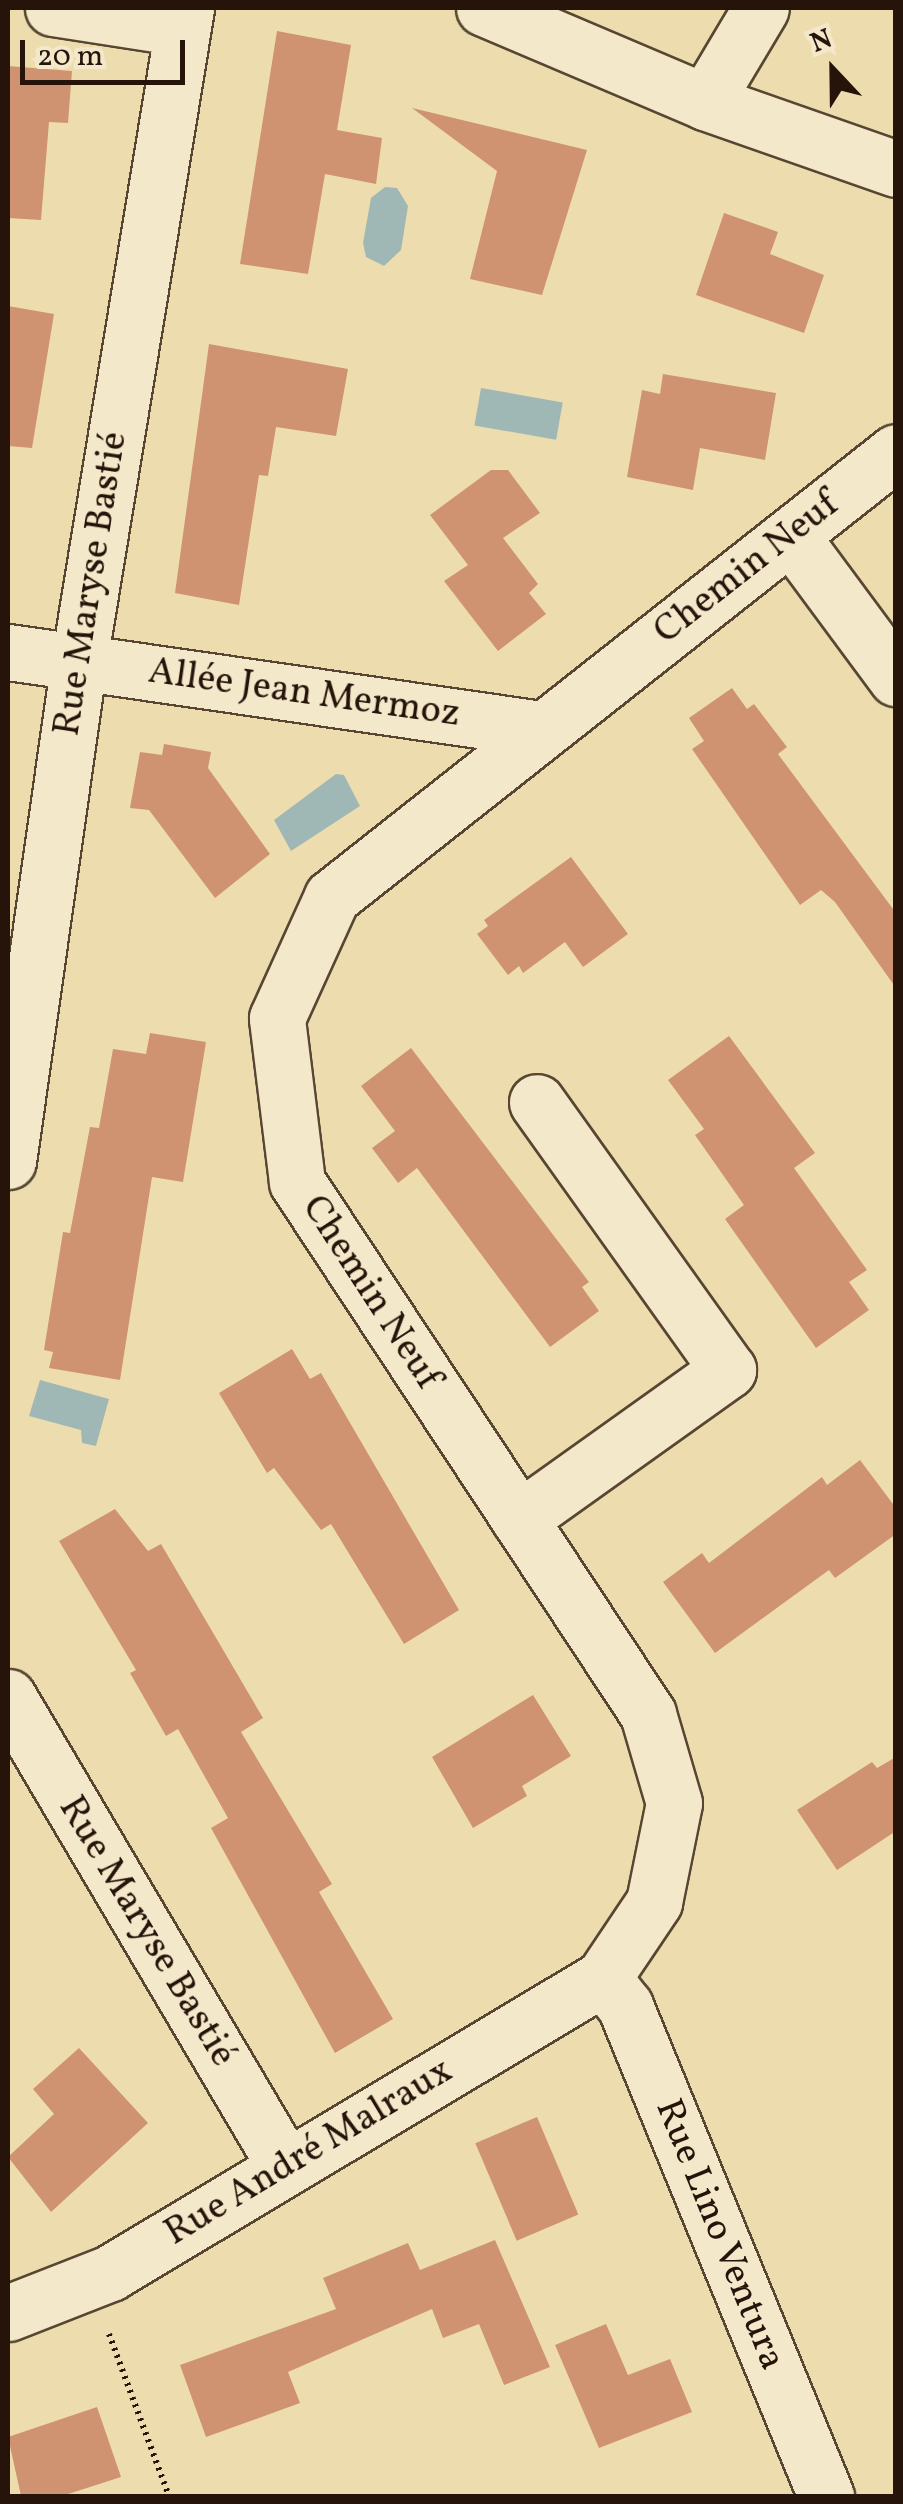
<!DOCTYPE html>
<html>
<head>
<meta charset="utf-8">
<style>
	body { margin:0 }
	#map { position:relative; width:903px; height:2504px; overflow:hidden; background:#edddae; font-family:Vollkorn,serif }
	div>[style] { position:absolute }
	[style*='--x'] { left:calc(var(--x)*1px); top:calc(var(--y)*1px); width:calc(var(--w)*1px); rotate:calc(var(--a)*1deg) }
	.water>* { inset:0; background:#9fb8b6; transform-origin:0 0 }
	.building>* { inset:0; background:#d09372; transform-origin:0 0 }
	.path>* { height:6px; margin-top:-3px; transform-origin:0; background:repeating-linear-gradient(90deg,#26130a 0 2.5px,transparent 0 7.5px) }
	.roads { filter:drop-shadow(2px 0 #584633) drop-shadow(-2px 0 #584633) drop-shadow(0 2px #584633) drop-shadow(0 -2px #584633) }
	.minor>* { height:55px; margin:-27.5px; padding:0 27.5px; transform-origin:27.5px; border-radius:27.5px; background:#f3e9ca }
	span { translate:-50% -50%; white-space:nowrap; text-align:center; line-height:1.15; -webkit-text-stroke:8px #f3e9ca; paint-order:stroke }
	.street-label { font-size:38px; color:#26130a }
	.frame { position:absolute; inset:0; border:10px solid #26130a; pointer-events:none }
	.north { position:absolute; left:783px; top:20px; width:100px; height:100px; -webkit-text-stroke:8px #f3e9ca; paint-order:stroke; rotate:338deg; font-size:28px; font-weight:700; line-height:40px; text-align:center; color:#26130a }
	.north::after { content:''; display:block; margin:auto; width:35px; height:45px; background:#26130a; clip-path:polygon(50% 0,100% 100%,50% 72%,0 100%) }
	.scale { position:absolute; left:20px; top:40px; width:165px; height:45px; box-sizing:border-box; border:5px solid #26130a; border-top:0; padding-left:12px; font-size:30px; line-height:35px; white-space:nowrap; color:#26130a; -webkit-text-stroke:8px #f3e9ca; paint-order:stroke }
</style>
</head>
<body>
<div id="map">
	<div class="water">
		<div style="clip-path:polygon(385px 187px,397px 188px,408px 206px,401px 250px,384px 266px,366px 257px,363px 243px,371px 198px)"></div>
		<div style="left:481px;top:388px;width:83px;height:38px;rotate:10deg"></div>
		<div style="clip-path:polygon(336px 774px,344px 775px,360px 806px,291px 851px,274px 820px)"></div>
		<div style="clip-path:polygon(40px 1380px,109px 1399px,96px 1446px,82px 1443px,81px 1430px,29px 1416px)"></div>
	</div>
	<div class="building">
		<div style="clip-path:polygon(277px 31px,351px 45px,337px 130px,382px 138px,376px 184px,325px 174px,308px 274px,240px 264px)"></div>
		<div style="clip-path:polygon(8px 66px,72px 71px,68px 123px,49px 122px,41px 220px,8px 218px)"></div>
		<div style="clip-path:polygon(412px 108px,587px 150px,542px 295px,470px 279px,497px 171px)"></div>
		<div style="clip-path:polygon(724px 213px,778px 232px,770px 254px,824px 275px,804px 333px,696px 295px)"></div>
		<div style="clip-path:polygon(8px 306px,54px 314px,32px 448px,8px 446px)"></div>
		<div style="clip-path:polygon(209px 344px,348px 369px,336px 436px,276px 427px,268px 476px,259px 475px,239px 605px,175px 593px)"></div>
		<div style="clip-path:polygon(663px 374px,776px 393px,765px 460px,700px 448px,693px 490px,627px 477px,642px 390px,660px 394px)"></div>
		<div style="clip-path:polygon(491px 470px,508px 470px,540px 513px,503px 538px,538px 584px,529px 593px,546px 614px,498px 651px,444px 581px,468px 565px,430px 515px)"></div>
		<div style="clip-path:polygon(732px 688px,747px 709px,754px 704px,787px 747px,778px 754px,896px 913px,896px 988px,835px 902px,821px 890px,800px 905px,692px 749px,704px 741px,689px 718px)"></div>
		<div style="clip-path:polygon(164px 744px,211px 752px,208px 768px,270px 854px,215px 898px,149px 810px,130px 808px,140px 752px,162px 755px)"></div>
		<div style="clip-path:polygon(571px 857px,628px 934px,583px 967px,565px 942px,523px 973px,519px 966px,508px 975px,477px 934px,488px 926px,484px 920px)"></div>
		<div style="clip-path:polygon(150px 1033px,206px 1042px,183px 1182px,152px 1177px,120px 1380px,49px 1368px,53px 1352px,44px 1350px,63px 1232px,70px 1233px,90px 1127px,99px 1128px,113px 1049px,146px 1054px)"></div>
		<div style="clip-path:polygon(729px 1036px,815px 1153px,794px 1168px,867px 1270px,849px 1282px,869px 1310px,816px 1348px,725px 1219px,744px 1205px,695px 1135px,704px 1129px,668px 1080px)"></div>
		<div style="clip-path:polygon(411px 1048px,589px 1282px,582px 1287px,599px 1311px,550px 1347px,417px 1168px,398px 1183px,372px 1148px,395px 1131px,361px 1086px)"></div>
		<div style="clip-path:polygon(292px 1349px,310px 1379px,321px 1373px,459px 1610px,404px 1644px,331px 1524px,321px 1530px,274px 1468px,267px 1473px,219px 1393px)"></div>
		<div style="clip-path:polygon(860px 1460px,896px 1508px,896px 1534px,835px 1578px,829px 1570px,715px 1653px,663px 1582px,702px 1553px,709px 1563px,822px 1477px,827px 1485px)"></div>
		<div style="clip-path:polygon(115px 1509px,148px 1551px,161px 1544px,263px 1718px,241px 1732px,332px 1884px,319px 1892px,393px 2019px,335px 2053px,211px 1828px,228px 1818px,178px 1729px,166px 1736px,130px 1673px,136px 1670px,59px 1541px)"></div>
		<div style="clip-path:polygon(533px 1695px,571px 1756px,522px 1786px,527px 1796px,473px 1828px,432px 1757px)"></div>
		<div style="clip-path:polygon(896px 1757px,896px 1831px,837px 1870px,797px 1810px,872px 1762px,877px 1768px)"></div>
		<div style="clip-path:polygon(79px 2048px,148px 2123px,51px 2212px,8px 2157px,54px 2114px,33px 2089px)"></div>
		<div style="left:537px;top:2117px;width:106px;height:67px;rotate:67deg"></div>
		<div style="clip-path:polygon(495px 2240px,550px 2367px,504px 2385px,479px 2324px,443px 2338px,432px 2309px,288px 2372px,300px 2403px,206px 2437px,180px 2365px,336px 2309px,323px 2278px,408px 2243px,420px 2270px)"></div>
		<div style="clip-path:polygon(606px 2324px,628px 2375px,670px 2359px,692px 2412px,599px 2448px,555px 2345px)"></div>
		<div style="clip-path:polygon(97px 2407px,121px 2477px,62px 2496px,21px 2496px,8px 2437px)"></div>
	</div>
	<div class="path">
		<div style="--x:109;--y:2334;--w:173;--a:69.7"></div>
	</div>
	<div class="roads">
		<div class="minor">
			<div style="--x:53;--y:8;--w:131;--a:8.8"></div>
			<div style="--x:484;--y:8;--w:240;--a:23"></div>
			<div style="--x:705;--y:102;--w:202;--a:19.3"></div>
			<div style="--x:705;--y:102;--w:109;--a:-59.2"></div>
			<div style="--x:791;--y:536;--w:177;--a:53.5"></div>
			<div style="--x:8;--y:652;--w:539;--a:8.22"></div>
			<div style="--x:8;--y:1161;--w:505;--a:-81.92"></div>
			<div style="--x:79;--y:661;--w:662;--a:-80.69"></div>
			<div style="--x:519;--y:1519;--w:257;--a:-35.5"></div>
			<div style="--x:728;--y:1370;--w:329;--a:-125.5"></div>
			<div style="--x:8;--y:1697;--w:545;--a:59.43"></div>
			<div style="--x:603;--y:1978;--w:36;--a:52"></div>
			<div style="--x:625;--y:2006;--w:530;--a:67.7"></div>
			<div style="--x:8;--y:2313;--w:110;--a:-21.4"></div>
			<div style="--x:110;--y:2273;--w:575;--a:-30.9"></div>
			<div style="--x:603;--y:1978;--w:92;--a:-56.1"></div>
			<div style="--x:654;--y:1902;--w:101;--a:-78.6"></div>
			<div style="--x:674;--y:1803;--w:93;--a:-106.3"></div>
			<div style="--x:648;--y:1714;--w:637;--a:-123.42"></div>
			<div style="--x:297;--y:1182;--w:165;--a:-97"></div>
			<div style="--x:277;--y:1018;--w:133;--a:-65.6"></div>
			<div style="--x:332;--y:897;--w:718;--a:-38.27"></div>
		</div>
	</div>
	<div class="street-label">
		<span style="left:747px;top:569px;rotate:-38deg">Chemin Neuf</span>
		<span style="left:92px;top:584px;rotate:-81deg">Rue Maryse Bastié</span>
		<span style="left:304px;top:694px;rotate:8deg">Allée Jean Mermoz</span>
		<span style="left:370px;top:1293px;rotate:57deg">Chemin Neuf</span>
		<span style="left:146px;top:1932px;rotate:59deg">Rue Maryse Bastié</span>
		<span style="left:309px;top:2153px;rotate:-31deg">Rue André Malraux</span>
		<span style="left:719px;top:2235px;rotate:68deg">Rue Lino Ventura</span>
	</div>
	<div class="frame"></div>
	<div class="north">N</div>
	<div class="scale">20 m</div>
</div>
</body>
</html>
